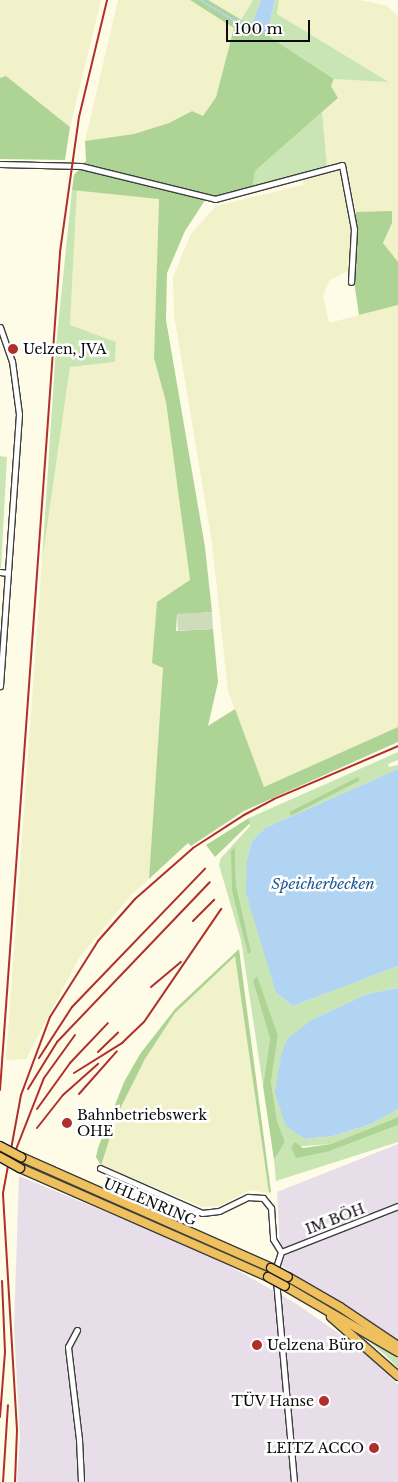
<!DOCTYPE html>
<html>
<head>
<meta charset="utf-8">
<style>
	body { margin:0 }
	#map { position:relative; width:398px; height:1482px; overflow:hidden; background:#fefbe7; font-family:"Libre Baskerville",serif }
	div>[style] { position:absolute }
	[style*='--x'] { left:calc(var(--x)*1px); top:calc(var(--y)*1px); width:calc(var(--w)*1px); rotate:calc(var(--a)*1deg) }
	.industrial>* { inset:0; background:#e8dee9 }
	.farmland>* { inset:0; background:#f1f1ca }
	.green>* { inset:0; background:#cae5b4 }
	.forest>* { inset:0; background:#add495; transform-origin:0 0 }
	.cemetery>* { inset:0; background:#cfdcbc; transform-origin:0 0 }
	.water>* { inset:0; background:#b0d4f2 }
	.stream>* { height:2px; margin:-1px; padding:0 1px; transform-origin:1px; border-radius:1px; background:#b0d4f2 }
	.roads { filter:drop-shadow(1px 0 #3d3d3d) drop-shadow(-1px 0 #3d3d3d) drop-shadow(0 1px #3d3d3d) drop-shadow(0 -1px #3d3d3d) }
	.minor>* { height:5px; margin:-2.5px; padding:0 2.5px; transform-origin:2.5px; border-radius:2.5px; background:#fff }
	.trunk>* { height:8px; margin:-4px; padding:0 4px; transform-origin:4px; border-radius:4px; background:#eec05e }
	.rail>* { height:2px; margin:-1px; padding:0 1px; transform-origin:1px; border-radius:1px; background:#b02f2c }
	.bridges { filter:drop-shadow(1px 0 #1b1b1b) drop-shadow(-1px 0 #1b1b1b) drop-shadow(0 1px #1b1b1b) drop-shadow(0 -1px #1b1b1b) }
	.trunk-bridge>* { height:8px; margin:-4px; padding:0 4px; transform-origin:4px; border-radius:4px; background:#eec05e }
	.dots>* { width:14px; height:14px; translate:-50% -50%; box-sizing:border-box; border:2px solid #fff; border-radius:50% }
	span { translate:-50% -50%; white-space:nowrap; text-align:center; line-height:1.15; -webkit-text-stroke:5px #fff; paint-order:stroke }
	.poi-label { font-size:14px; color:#0a0a0a }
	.left { translate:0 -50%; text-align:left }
	.right { translate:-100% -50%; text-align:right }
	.street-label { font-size:14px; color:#0a0a0a }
	.water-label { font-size:15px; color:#1c5692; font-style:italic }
	.scale { position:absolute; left:226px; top:20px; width:84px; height:22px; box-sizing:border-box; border:2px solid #0a0a0a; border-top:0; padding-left:6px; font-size:15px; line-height:18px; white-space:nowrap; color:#0a0a0a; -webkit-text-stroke:4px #fff; paint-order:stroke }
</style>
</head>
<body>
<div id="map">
	<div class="industrial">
		<div style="clip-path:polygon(398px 1144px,398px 1340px,281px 1266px,277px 1192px)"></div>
		<div style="clip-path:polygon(19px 1176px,212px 1256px,295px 1303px,367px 1353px,398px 1385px,398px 1482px,17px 1482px,20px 1438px,14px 1327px)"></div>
	</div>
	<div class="farmland">
		<div style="clip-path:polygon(0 0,101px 0,70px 127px,6px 76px,0 78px)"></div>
		<div style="clip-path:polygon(118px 0,190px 0,234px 28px,216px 97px,203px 116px,191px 111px,169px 123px,134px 134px,85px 141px)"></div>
		<div style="clip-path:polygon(208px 0,253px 0,241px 20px)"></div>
		<div style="clip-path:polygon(279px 0,360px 0,387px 6px,398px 16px,398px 262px,383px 243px,392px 223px,356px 212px,357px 228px,351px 227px,350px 270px,330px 280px,323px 295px,329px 323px,398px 305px,398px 727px,264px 787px,228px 691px,212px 543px,174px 315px,173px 277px,191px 234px,216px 206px,303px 185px,302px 173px,327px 167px,322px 112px,338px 99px,331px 86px,334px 79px,388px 81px,277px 14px)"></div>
		<div style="clip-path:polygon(77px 190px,159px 198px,154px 358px,166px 402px,190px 581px,152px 663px,163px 668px,149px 879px,131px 895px,79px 958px,26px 1059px,6px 1060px,42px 562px,70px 367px,115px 362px,116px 342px,70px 325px)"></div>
		<div style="clip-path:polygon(235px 955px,269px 1193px,250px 1190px,219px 1206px,203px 1207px,101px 1166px,117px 1115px,145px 1059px,175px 1013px)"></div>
	</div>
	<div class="green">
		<div style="clip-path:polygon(253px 0,261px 0,251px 26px,241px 20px)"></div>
		<div style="clip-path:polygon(275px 0,279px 0,277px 14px,389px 82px,334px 79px,267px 35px)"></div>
		<div style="clip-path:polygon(322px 112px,327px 167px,253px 186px,255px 171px)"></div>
		<div style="clip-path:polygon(72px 190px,77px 190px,70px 325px,116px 342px,115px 362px,70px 367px,42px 562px,56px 346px)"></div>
		<div style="clip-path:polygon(0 456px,7px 457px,1px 568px,0 568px)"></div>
		<div style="clip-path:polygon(evenodd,398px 752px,398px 760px,388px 764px,389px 767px,398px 765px,398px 769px,265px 828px,252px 841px,247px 859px,276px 993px,293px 1006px,398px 966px,398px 988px,367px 994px,313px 1019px,305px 1139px,333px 1136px,371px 1124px,398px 1109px,398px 1117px,331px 1144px,291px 1147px,330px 1151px,398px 1125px,398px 1142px,276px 1181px,274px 1160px,285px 1142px,277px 1120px,271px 1082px,278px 1036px,253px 981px,270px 1039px,263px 1086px,241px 940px,219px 865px,221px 858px,250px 826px,249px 818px,398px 752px,235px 848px,236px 884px,251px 952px,232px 891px,235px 848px)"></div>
		<div style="clip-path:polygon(358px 1332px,398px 1358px,398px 1368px,384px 1354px)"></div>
	</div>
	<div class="forest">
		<div style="clip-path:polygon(190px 0,208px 0,267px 35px,334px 79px,331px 86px,338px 98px,255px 171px,253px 186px,216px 196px,209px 194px,185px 231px,167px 273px,166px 320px,205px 547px,212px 612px,177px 615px,176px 631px,213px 629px,218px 682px,208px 726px,235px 709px,264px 787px,398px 727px,398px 742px,244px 811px,191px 846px,188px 843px,149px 879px,163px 668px,152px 663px,157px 602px,190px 580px,166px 402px,154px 358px,159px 199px,72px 190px,74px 175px,86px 161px,85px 141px,134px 134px,169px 123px,192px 111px,203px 116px,216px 97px,234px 28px)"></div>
		<div style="clip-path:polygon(6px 76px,70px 127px,65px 160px,0 159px,0 78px)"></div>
		<div style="clip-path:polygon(392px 211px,392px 223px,383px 243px,398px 262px,398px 305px,359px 315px,354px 281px,356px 212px)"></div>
		<div style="left:358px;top:777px;width:4px;height:77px;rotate:63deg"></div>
		<div style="clip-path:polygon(249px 818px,250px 823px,215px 857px,206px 845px)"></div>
		<div style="clip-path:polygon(235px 847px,236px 884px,251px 952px,248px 954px,232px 891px,231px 851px)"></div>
		<div style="clip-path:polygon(239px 949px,271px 1192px,269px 1193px,235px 956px,175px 1013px,145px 1059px,117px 1115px,101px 1166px,96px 1157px,98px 1148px,124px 1082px,140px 1054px,175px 1009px)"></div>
		<div style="clip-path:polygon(257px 976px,278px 1036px,271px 1082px,277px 1120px,285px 1142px,274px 1160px,263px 1086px,270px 1039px,253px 981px)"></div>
		<div style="clip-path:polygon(398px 1117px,398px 1125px,330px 1151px,296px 1158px,291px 1147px,295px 1142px,303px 1148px,331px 1144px)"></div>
	</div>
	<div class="cemetery">
		<div style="left:212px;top:612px;width:17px;height:35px;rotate:87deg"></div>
	</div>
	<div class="water">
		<div style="clip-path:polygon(261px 0,275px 0,267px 35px,251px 26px)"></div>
		<div style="clip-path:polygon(398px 769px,398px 966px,293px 1006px,276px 993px,246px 893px,247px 859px,252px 841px,265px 828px)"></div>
		<div style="clip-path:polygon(398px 988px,398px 1109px,371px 1124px,333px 1136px,305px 1139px,286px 1126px,275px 1093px,281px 1056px,287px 1039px,313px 1019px,367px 994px)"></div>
	</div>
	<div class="stream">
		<div style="--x:200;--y:0;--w:39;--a:31"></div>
		<div style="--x:233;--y:20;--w:20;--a:11"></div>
	</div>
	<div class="roads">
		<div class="minor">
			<div style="--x:0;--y:164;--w:81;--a:1.4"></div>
			<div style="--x:81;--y:166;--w:138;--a:13.8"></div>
			<div style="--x:215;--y:199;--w:131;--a:-15"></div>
			<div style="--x:342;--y:165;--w:65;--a:79.4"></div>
			<div style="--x:354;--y:229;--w:53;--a:93.2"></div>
			<div style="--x:0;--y:327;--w:36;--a:71"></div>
			<div style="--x:12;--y:361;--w:53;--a:82.5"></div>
			<div style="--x:19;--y:414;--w:273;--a:94"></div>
			<div style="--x:0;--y:572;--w:8;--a:7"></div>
			<div style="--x:100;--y:1168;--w:111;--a:23.8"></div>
			<div style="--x:202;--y:1213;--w:17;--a:-7"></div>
			<div style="--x:219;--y:1211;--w:32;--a:-26"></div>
			<div style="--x:248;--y:1197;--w:15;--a:4"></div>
			<div style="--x:263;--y:1198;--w:13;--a:51"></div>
			<div style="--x:271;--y:1208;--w:31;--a:86"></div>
			<div style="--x:273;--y:1239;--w:15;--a:58"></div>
			<div style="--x:281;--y:1252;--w:20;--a:108"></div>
			<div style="--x:281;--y:1252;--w:126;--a:-21.5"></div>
			<div style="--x:276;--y:1280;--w:203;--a:84.9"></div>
			<div style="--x:77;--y:1330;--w:19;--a:118"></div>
			<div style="--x:68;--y:1347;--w:93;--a:83.2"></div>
			<div style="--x:79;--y:1439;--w:43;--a:87.3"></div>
		</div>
		<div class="trunk">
			<div style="--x:21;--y:1157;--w:274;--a:23.9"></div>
			<div style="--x:20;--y:1168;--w:271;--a:23.7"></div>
			<div style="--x:288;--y:1277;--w:60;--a:30"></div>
			<div style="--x:340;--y:1307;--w:70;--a:33.9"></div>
			<div style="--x:285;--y:1286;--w:131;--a:30.3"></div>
			<div style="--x:331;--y:1317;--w:89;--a:41.4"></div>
		</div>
	</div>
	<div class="rail">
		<div style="--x:193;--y:921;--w:30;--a:-45"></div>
		<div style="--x:151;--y:987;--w:39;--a:-40"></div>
		<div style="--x:98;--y:1052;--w:28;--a:-44"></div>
		<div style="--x:39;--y:1058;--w:61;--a:-57.1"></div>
		<div style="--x:72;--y:1007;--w:192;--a:-46.1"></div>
		<div style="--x:74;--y:1073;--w:57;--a:-32"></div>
		<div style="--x:122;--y:1043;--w:30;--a:-44"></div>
		<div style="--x:144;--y:1022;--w:137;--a:-55.7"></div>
		<div style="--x:28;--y:1089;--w:55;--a:-58.3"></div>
		<div style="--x:57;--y:1042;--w:221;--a:-46.3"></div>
		<div style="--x:0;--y:1090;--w:840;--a:-85.9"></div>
		<div style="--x:60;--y:252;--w:136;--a:-82"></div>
		<div style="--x:79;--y:117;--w:120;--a:-76.5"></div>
		<div style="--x:79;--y:1094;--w:57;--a:-48.5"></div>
		<div style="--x:37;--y:1109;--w:57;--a:-54.3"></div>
		<div style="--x:70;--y:1063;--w:55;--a:-46.5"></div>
		<div style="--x:37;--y:1128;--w:42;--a:-51.8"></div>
		<div style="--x:63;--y:1095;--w:47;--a:-41.5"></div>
		<div style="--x:15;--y:1152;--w:79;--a:-68.6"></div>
		<div style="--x:44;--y:1078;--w:53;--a:-54.2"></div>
		<div style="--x:0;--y:1417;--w:65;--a:-85.6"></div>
		<div style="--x:5;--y:1352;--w:71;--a:-92.4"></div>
		<div style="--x:3;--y:1482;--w:77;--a:-86.3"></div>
		<div style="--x:15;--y:1482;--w:52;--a:-87.8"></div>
		<div style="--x:17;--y:1430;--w:237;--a:-93.4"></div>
		<div style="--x:3;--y:1193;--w:100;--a:-79.6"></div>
		<div style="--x:21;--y:1095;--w:83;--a:-69.6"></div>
		<div style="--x:50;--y:1017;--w:90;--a:-57.7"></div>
		<div style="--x:98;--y:941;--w:56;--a:-48.6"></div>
		<div style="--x:135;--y:899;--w:77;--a:-41.3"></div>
		<div style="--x:193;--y:848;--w:61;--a:-32.9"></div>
		<div style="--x:244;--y:815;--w:34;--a:-28"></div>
		<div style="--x:274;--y:799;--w:135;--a:-23.1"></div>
	</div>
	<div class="bridges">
		<div class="trunk-bridge">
			<div style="--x:0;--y:1146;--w:24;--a:28"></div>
			<div style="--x:0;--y:1157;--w:23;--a:29"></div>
			<div style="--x:271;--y:1268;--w:19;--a:28"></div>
			<div style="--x:268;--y:1277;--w:19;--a:28"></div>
		</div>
	</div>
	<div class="dots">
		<div style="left:13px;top:349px;background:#b02f2c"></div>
		<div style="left:67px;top:1123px;background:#b02f2c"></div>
		<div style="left:257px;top:1345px;background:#b02f2c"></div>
		<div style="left:324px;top:1401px;background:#b02f2c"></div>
		<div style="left:374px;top:1448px;background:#b02f2c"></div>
	</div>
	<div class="poi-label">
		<span class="left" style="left:23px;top:349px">Uelzen, JVA</span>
		<span class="left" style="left:77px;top:1123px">Bahnbetriebswerk<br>OHE</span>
		<span class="left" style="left:267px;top:1345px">Uelzena Büro</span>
		<span class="right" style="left:314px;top:1401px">TÜV Hanse</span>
		<span class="right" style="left:364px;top:1448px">LEITZ ACCO</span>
	</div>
	<div class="street-label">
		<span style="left:150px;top:1202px;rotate:23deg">UHLENRING</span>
		<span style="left:335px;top:1219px;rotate:-21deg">IM BÖH</span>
	</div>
	<div class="water-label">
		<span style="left:323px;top:884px">Speicherbecken</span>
	</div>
	<div class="scale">100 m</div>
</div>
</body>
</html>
